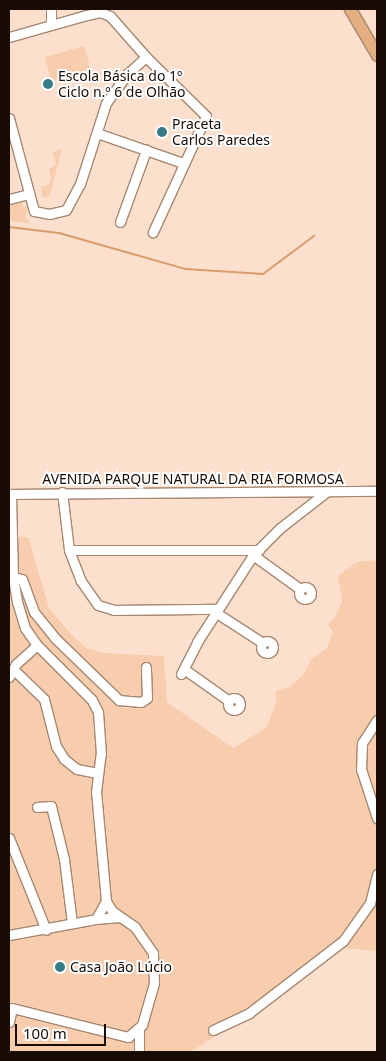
<!DOCTYPE html>
<html>
<head>
<meta charset="utf-8">
<style>
	body { margin:0 }
	#map { position:relative; width:386px; height:1061px; overflow:hidden; background:#fce0cd; font-family:"Noto Sans",sans-serif }
	div>[style] { position:absolute }
	[style*='--x'] { left:calc(var(--x)*1px); top:calc(var(--y)*1px); width:calc(var(--w)*1px); rotate:calc(var(--a)*1deg) }
	.green>* { inset:0; background:#f8cdae; transform-origin:0 0 }
	.stream>* { height:2px; margin:-1px; padding:0 1px; transform-origin:1px; border-radius:1px; background:#da9b6d }
	.roads { filter:drop-shadow(1px 0 #a68770) drop-shadow(-1px 0 #a68770) drop-shadow(0 1px #a68770) drop-shadow(0 -1px #a68770) }
	.minor>* { height:9px; margin:-4.5px; padding:0 4.5px; transform-origin:4.5px; border-radius:4.5px; background:#fff }
	.minor>.ring { margin:-4.5px; padding:0; box-sizing:content-box; background:none; border:9px solid #fff; border-radius:50% }
	.major>* { height:11px; margin:-5.5px; padding:0 5.5px; transform-origin:5.5px; border-radius:5.5px; background:#e3af80 }
	.dots>* { width:14px; height:14px; translate:-50% -50%; box-sizing:border-box; border:2px solid #fff; border-radius:50% }
	span { translate:-50% -50%; white-space:nowrap; text-align:center; line-height:1.15; -webkit-text-stroke:4px #fff; paint-order:stroke }
	.poi-label { font-size:14px; color:#180c05 }
	.left { translate:0 -50%; text-align:left }
	.street-label { font-size:14px; color:#180c05 }
	.frame { position:absolute; inset:0; border:10px solid #180c05; pointer-events:none }
	.scale { position:absolute; left:15px; top:1024px; width:91px; height:22px; box-sizing:border-box; border:2px solid #180c05; border-top:0; padding-left:6px; font-size:15px; line-height:18px; white-space:nowrap; color:#180c05; -webkit-text-stroke:4px #fff; paint-order:stroke }
</style>
</head>
<body>
<div id="map">
	<div class="green">
		<div style="left:84px;top:46px;width:25px;height:41px;rotate:74deg"></div>
		<div style="clip-path:polygon(62px 149px,50px 195px,43px 198px,41px 187px,48px 185px,51px 180px,49px 169px,56px 165px,53px 152px)"></div>
		<div style="clip-path:polygon(21px 199px,23px 207px,28px 206px,25px 217px,30px 223px,9px 221px,9px 202px)"></div>
		<div style="clip-path:polygon(28px 537px,49px 608px,70px 633px,85px 647px,102px 653px,164px 656px,167px 702px,233px 748px,266px 728px,276px 703px,276px 691px,291px 686px,303px 675px,311px 660px,327px 648px,333px 632px,328px 624px,335px 617px,342px 602px,338px 576px,357px 562px,377px 560px,377px 951px,343px 948px,286px 993px,190px 1052px,9px 1052px,9px 538px)"></div>
	</div>
	<div class="stream">
		<div style="--x:9;--y:227;--w:50;--a:6.8"></div>
		<div style="--x:59;--y:233;--w:131;--a:15.9"></div>
		<div style="--x:185;--y:269;--w:78;--a:3.7"></div>
		<div style="--x:263;--y:274;--w:64;--a:-36.7"></div>
	</div>
	<div class="roads">
		<div class="minor">
			<div style="--x:51;--y:9;--w:15;--a:90"></div>
			<div style="--x:9;--y:37;--w:81;--a:-15.8"></div>
			<div style="--x:87;--y:15;--w:13;--a:-13"></div>
			<div style="--x:100;--y:12;--w:11;--a:22"></div>
			<div style="--x:110;--y:16;--w:55;--a:48.7"></div>
			<div style="--x:146;--y:57;--w:84;--a:44.5"></div>
			<div style="--x:206;--y:116;--w:128;--a:114.6"></div>
			<div style="--x:9;--y:118;--w:96;--a:75"></div>
			<div style="--x:34;--y:211;--w:15;--a:11"></div>
			<div style="--x:49;--y:214;--w:17;--a:-13"></div>
			<div style="--x:66;--y:210;--w:30;--a:-62"></div>
			<div style="--x:80;--y:184;--w:85;--a:-72.2"></div>
			<div style="--x:106;--y:103;--w:36;--a:-54"></div>
			<div style="--x:127;--y:74;--w:25;--a:-42"></div>
			<div style="--x:97;--y:133;--w:91;--a:19.2"></div>
			<div style="--x:9;--y:199;--w:21;--a:-14"></div>
			<div style="--x:120;--y:222;--w:77;--a:-70.1"></div>
			<div style="--x:62;--y:492;--w:58;--a:83.1"></div>
			<div style="--x:69;--y:550;--w:33;--a:69"></div>
			<div style="--x:81;--y:581;--w:29;--a:55"></div>
			<div style="--x:98;--y:605;--w:17;--a:17"></div>
			<div style="--x:114;--y:610;--w:103;--a:-0.6"></div>
			<div style="--x:9;--y:494;--w:368;--a:-0.5"></div>
			<div style="--x:69;--y:550;--w:190;--a:0"></div>
			<div style="--x:253;--y:555;--w:58;--a:35.9"></div>
			<div style="--x:13;--y:577;--w:9;--a:13"></div>
			<div style="--x:22;--y:579;--w:35;--a:70"></div>
			<div style="--x:34;--y:612;--w:35;--a:51"></div>
			<div style="--x:56;--y:639;--w:88;--a:44.1"></div>
			<div style="--x:119;--y:700;--w:22;--a:5"></div>
			<div style="--x:141;--y:702;--w:7;--a:-34"></div>
			<div style="--x:147;--y:698;--w:31;--a:-92"></div>
			<div class="ring" style="left:299px;top:587px;width:3px;height:3px"></div>
			<div style="--x:215;--y:612;--w:57;--a:32.9"></div>
			<div class="ring" style="left:261px;top:641px;width:3px;height:3px"></div>
			<div style="--x:13;--y:669;--w:43;--a:44.1"></div>
			<div style="--x:44;--y:699;--w:49;--a:75.7"></div>
			<div style="--x:56;--y:746;--w:15;--a:58"></div>
			<div style="--x:64;--y:759;--w:16;--a:38"></div>
			<div style="--x:77;--y:769;--w:21;--a:11"></div>
			<div style="--x:184;--y:669;--w:55;--a:35.4"></div>
			<div style="--x:181;--y:674;--w:36;--a:-63"></div>
			<div style="--x:197;--y:642;--w:103;--a:-57.2"></div>
			<div style="--x:253;--y:555;--w:38;--a:-45"></div>
			<div style="--x:280;--y:528;--w:57;--a:-37.9"></div>
			<div style="--x:9;--y:677;--w:15;--a:-62"></div>
			<div style="--x:16;--y:664;--w:28;--a:-42"></div>
			<div class="ring" style="left:228px;top:698px;width:3px;height:3px"></div>
			<div style="--x:377;--y:720;--w:27;--a:123"></div>
			<div style="--x:362;--y:743;--w:26;--a:92"></div>
			<div style="--x:361;--y:769;--w:52;--a:71.9"></div>
			<div style="--x:37;--y:807;--w:14;--a:-4"></div>
			<div style="--x:51;--y:806;--w:55;--a:76.2"></div>
			<div style="--x:64;--y:859;--w:64;--a:82.9"></div>
			<div style="--x:9;--y:838;--w:99;--a:68.1"></div>
			<div style="--x:96;--y:919;--w:24;--a:-5"></div>
			<div style="--x:9;--y:935;--w:88;--a:-10.4"></div>
			<div style="--x:96;--y:919;--w:21;--a:-61"></div>
			<div style="--x:9;--y:1022;--w:14;--a:-78"></div>
			<div style="--x:12;--y:1008;--w:120;--a:14"></div>
			<div style="--x:128;--y:1037;--w:18;--a:-41"></div>
			<div style="--x:142;--y:1025;--w:44;--a:-74.1"></div>
			<div style="--x:154;--y:983;--w:30;--a:-92"></div>
			<div style="--x:153;--y:953;--w:32;--a:-125"></div>
			<div style="--x:135;--y:927;--w:28;--a:-145"></div>
			<div style="--x:112;--y:911;--w:12;--a:-121"></div>
			<div style="--x:106;--y:901;--w:109;--a:-95.2"></div>
			<div style="--x:96;--y:792;--w:38;--a:-83"></div>
			<div style="--x:101;--y:754;--w:42;--a:-94.1"></div>
			<div style="--x:98;--y:712;--w:13;--a:-117"></div>
			<div style="--x:92;--y:700;--w:78;--a:-135"></div>
			<div style="--x:37;--y:645;--w:21;--a:-125"></div>
			<div style="--x:25;--y:628;--w:27;--a:-107"></div>
			<div style="--x:17;--y:602;--w:25;--a:-99"></div>
			<div style="--x:13;--y:577;--w:83;--a:-91.4"></div>
			<div style="--x:213;--y:1030;--w:40;--a:-25"></div>
			<div style="--x:249;--y:1013;--w:118;--a:-37.5"></div>
			<div style="--x:343;--y:941;--w:47;--a:-54.6"></div>
			<div style="--x:370;--y:903;--w:30;--a:-76"></div>
			<div style="--x:139;--y:1052;--w:23;--a:-90"></div>
		</div>
		<div class="major">
			<div style="--x:350;--y:9;--w:53;--a:59.6"></div>
		</div>
	</div>
	<div class="dots">
		<div style="left:48px;top:84px;background:#357c86"></div>
		<div style="left:162px;top:132px;background:#357c86"></div>
		<div style="left:60px;top:967px;background:#357c86"></div>
	</div>
	<div class="poi-label">
		<span class="left" style="left:58px;top:84px">Escola Básica do 1º<br>Ciclo n.º 6 de Olhão</span>
		<span class="left" style="left:172px;top:132px">Praceta<br>Carlos Paredes</span>
		<span class="left" style="left:70px;top:967px">Casa João Lúcio</span>
	</div>
	<div class="street-label">
		<span style="left:193px;top:479px">AVENIDA PARQUE NATURAL DA RIA FORMOSA</span>
	</div>
	<div class="frame"></div>
	<div class="scale">100 m</div>
</div>
</body>
</html>
